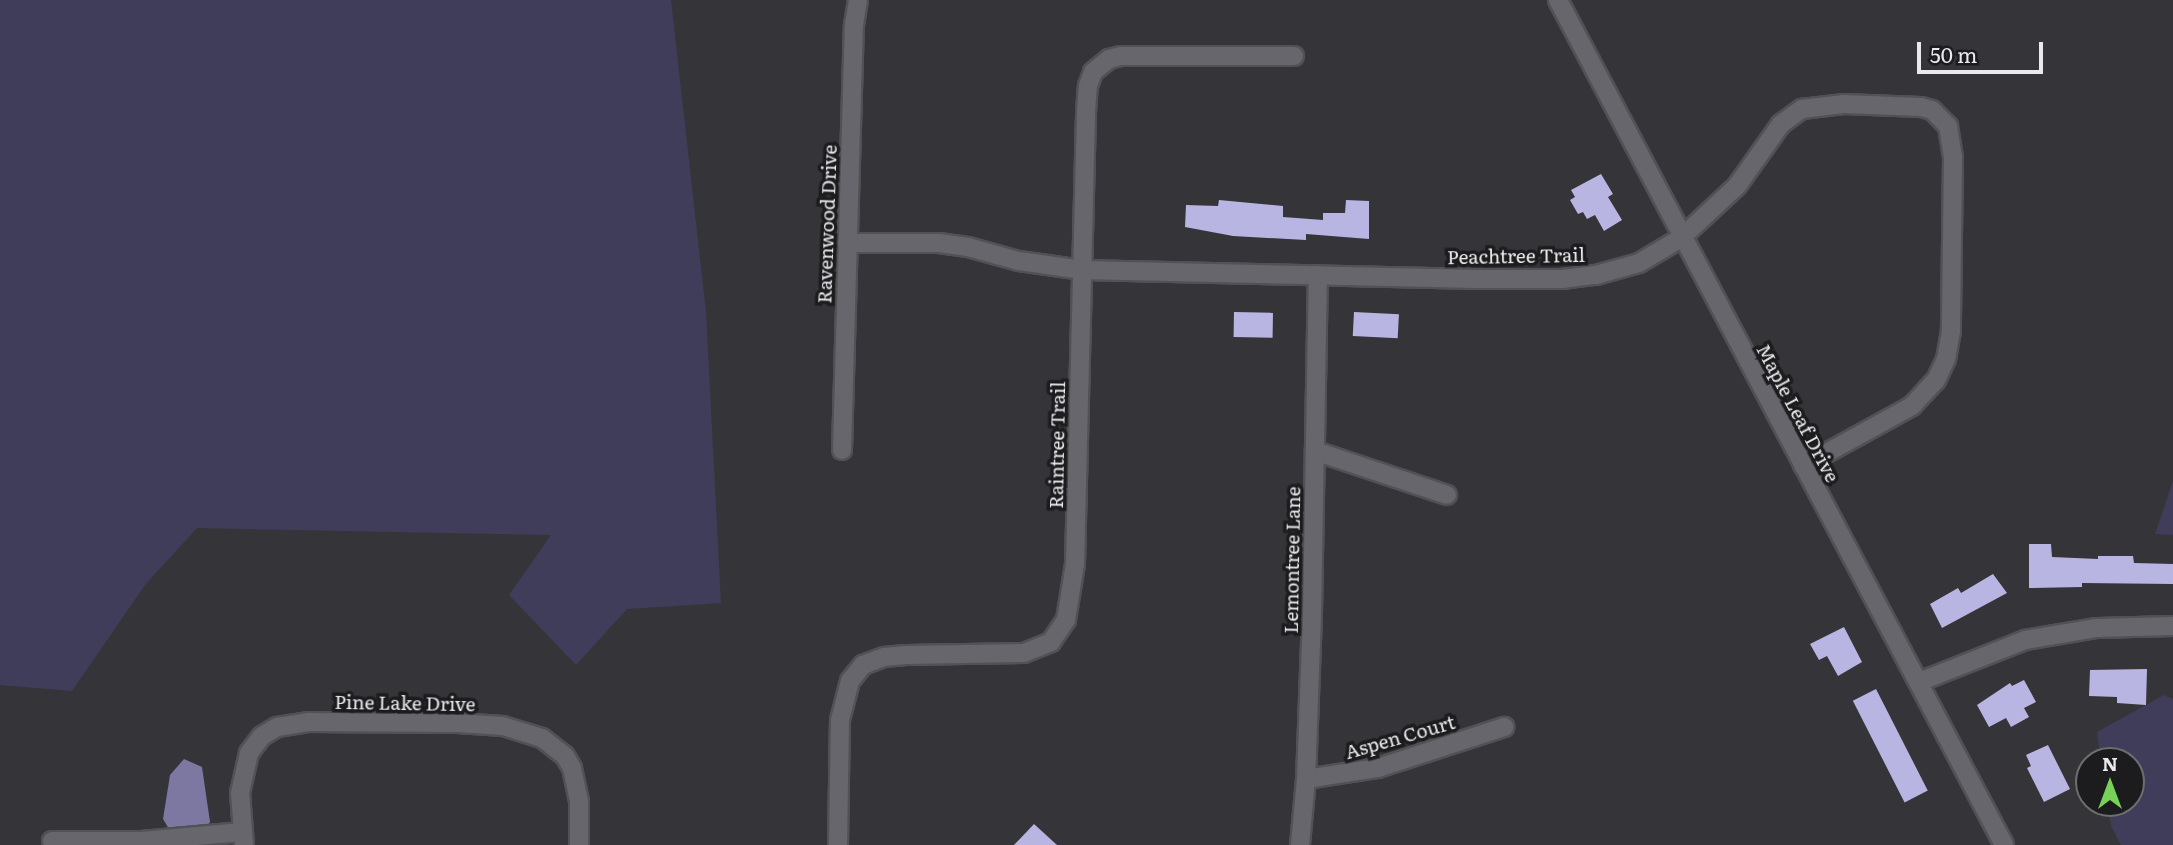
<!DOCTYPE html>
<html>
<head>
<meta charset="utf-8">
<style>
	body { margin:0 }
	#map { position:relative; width:2173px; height:845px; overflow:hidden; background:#343439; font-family:Literata,serif }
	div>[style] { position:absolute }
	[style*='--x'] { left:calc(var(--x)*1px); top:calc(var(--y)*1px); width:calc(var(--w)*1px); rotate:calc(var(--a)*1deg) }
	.green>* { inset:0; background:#403d5a }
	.water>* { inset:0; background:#7c78a2 }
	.building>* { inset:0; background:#b9b5e2; transform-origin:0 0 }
	.roads { filter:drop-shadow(2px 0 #525155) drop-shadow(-2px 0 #525155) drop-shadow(0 2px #525155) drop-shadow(0 -2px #525155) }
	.street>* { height:18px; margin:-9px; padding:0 9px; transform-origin:9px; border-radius:9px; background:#66666c }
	span { translate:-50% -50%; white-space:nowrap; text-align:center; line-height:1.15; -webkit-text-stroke:7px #1c1c1e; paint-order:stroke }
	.street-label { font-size:19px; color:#eae9ed }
	.north { position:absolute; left:2075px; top:747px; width:70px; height:70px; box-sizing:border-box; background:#1c1c1e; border:2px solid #6e6e71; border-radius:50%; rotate:0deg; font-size:19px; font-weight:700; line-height:28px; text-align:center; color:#eae9ed }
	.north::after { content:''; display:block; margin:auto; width:24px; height:32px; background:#77d259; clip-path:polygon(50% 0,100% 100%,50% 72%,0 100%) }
	.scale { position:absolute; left:1917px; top:42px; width:126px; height:32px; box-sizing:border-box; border:4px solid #eae9ed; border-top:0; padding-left:9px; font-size:21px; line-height:24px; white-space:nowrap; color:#eae9ed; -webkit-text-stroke:5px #1c1c1e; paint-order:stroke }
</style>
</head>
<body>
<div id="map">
	<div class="green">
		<div style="clip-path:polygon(0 0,671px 0,706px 312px,721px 603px,627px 609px,576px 665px,509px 595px,551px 535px,197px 528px,145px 585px,72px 691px,0 685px)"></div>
		<div style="clip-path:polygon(2173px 481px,2173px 535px,2155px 534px)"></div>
		<div style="clip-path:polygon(2164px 695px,2173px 699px,2173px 845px,2121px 845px,2111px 826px,2108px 803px,2131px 803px,2131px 761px,2101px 761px,2097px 732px)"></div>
	</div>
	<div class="water">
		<div style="clip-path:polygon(184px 759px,202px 767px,210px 822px,205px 829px,169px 829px,163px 819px,170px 775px)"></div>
	</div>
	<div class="building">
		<div style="clip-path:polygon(1601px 174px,1613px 194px,1608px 197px,1622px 220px,1604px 231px,1595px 215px,1587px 219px,1583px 212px,1578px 214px,1570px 200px,1575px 197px,1571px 190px)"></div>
		<div style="clip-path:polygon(1219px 200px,1283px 206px,1283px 217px,1323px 220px,1323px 213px,1345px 213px,1346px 200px,1369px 201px,1369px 239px,1306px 234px,1306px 240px,1233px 236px,1185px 227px,1186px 205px,1218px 206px)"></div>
		<div style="left:1234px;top:312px;width:39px;height:25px;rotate:1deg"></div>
		<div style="left:1354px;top:312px;width:45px;height:24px;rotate:3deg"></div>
		<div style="clip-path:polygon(2029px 544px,2051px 544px,2052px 557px,2098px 559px,2098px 556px,2133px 556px,2134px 563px,2173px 564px,2173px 584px,2082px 583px,2082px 587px,2029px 588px)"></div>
		<div style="clip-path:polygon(1993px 574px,2007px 593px,1942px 628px,1930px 604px,1958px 588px,1961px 593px)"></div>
		<div style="clip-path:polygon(1844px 627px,1862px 662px,1838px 676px,1827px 656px,1819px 660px,1810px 644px)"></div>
		<div style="clip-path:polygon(2147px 669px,2146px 705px,2117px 703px,2117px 697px,2089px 696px,2090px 670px)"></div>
		<div style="clip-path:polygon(2024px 680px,2036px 702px,2024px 708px,2029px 717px,2011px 727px,2006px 718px,1989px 727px,1977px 705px,2010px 683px,2012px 686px)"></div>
		<div style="left:1876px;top:689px;width:114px;height:26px;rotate:63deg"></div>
		<div style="clip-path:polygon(2048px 745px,2070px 789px,2044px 802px,2027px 768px,2031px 766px,2026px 755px)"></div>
		<div style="clip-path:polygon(1034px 824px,1057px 845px,1014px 845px)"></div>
	</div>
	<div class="roads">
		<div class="street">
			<div style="--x:1558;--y:0;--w:955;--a:62.17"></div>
			<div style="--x:847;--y:243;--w:92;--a:0"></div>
			<div style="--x:939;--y:243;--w:29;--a:8"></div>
			<div style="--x:968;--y:247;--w:53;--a:15.4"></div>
			<div style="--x:1019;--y:261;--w:64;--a:8.1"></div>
			<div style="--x:1082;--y:270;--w:394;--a:1.3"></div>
			<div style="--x:1476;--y:279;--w:86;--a:0"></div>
			<div style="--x:1562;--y:279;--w:34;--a:-7"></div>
			<div style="--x:1596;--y:275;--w:45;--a:-15.6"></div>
			<div style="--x:1639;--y:263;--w:49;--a:-30.8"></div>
			<div style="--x:1681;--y:238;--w:76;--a:-42.9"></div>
			<div style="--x:1737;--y:186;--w:76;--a:-54.6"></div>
			<div style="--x:1781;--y:124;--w:26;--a:-36"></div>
			<div style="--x:1802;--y:109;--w:42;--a:-6.8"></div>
			<div style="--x:1844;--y:104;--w:77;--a:2.2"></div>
			<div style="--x:1921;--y:107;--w:11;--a:15"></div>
			<div style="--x:1932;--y:110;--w:23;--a:45"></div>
			<div style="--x:1948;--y:126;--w:31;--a:81"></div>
			<div style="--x:1953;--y:157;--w:174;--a:90.7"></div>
			<div style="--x:1951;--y:331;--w:28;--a:100"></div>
			<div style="--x:1946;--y:359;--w:23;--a:115"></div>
			<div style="--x:1936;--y:380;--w:35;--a:133"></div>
			<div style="--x:1912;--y:406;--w:124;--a:151.2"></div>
			<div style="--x:842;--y:450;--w:425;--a:-88.4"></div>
			<div style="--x:854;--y:25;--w:25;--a:-81"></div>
			<div style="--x:1315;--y:451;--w:139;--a:18.4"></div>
			<div style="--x:1919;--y:682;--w:114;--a:-21.6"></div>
			<div style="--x:2025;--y:640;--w:73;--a:-9.5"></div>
			<div style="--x:2097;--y:628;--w:76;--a:-1.5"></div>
			<div style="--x:1306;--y:779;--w:73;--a:-8.7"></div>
			<div style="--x:1378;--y:768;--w:133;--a:-18"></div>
			<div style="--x:52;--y:841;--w:89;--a:0"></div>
			<div style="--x:141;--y:841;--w:101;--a:-5.1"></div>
			<div style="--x:244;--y:845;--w:52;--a:-94.4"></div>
			<div style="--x:240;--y:793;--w:41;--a:-77.3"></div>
			<div style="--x:249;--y:753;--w:21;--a:-53"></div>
			<div style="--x:262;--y:736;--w:17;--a:-31"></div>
			<div style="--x:277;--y:727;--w:30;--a:-9"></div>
			<div style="--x:307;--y:722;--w:150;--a:0.4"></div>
			<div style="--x:457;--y:723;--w:46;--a:3.7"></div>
			<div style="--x:503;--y:726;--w:41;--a:17.1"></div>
			<div style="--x:542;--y:738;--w:29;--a:38"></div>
			<div style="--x:565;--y:756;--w:14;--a:60"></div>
			<div style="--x:572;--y:768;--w:34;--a:78"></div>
			<div style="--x:579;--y:801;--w:44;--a:90"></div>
			<div style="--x:838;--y:845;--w:125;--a:-89.1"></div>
			<div style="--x:840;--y:720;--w:40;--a:-75.6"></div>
			<div style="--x:850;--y:681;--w:21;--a:-51"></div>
			<div style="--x:863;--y:665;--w:22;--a:-21"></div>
			<div style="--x:884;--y:657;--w:22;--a:-5"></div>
			<div style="--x:906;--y:655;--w:118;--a:-1"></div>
			<div style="--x:1024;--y:653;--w:29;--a:-22"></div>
			<div style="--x:1051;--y:642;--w:27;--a:-56"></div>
			<div style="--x:1066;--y:620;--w:57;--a:-80.9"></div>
			<div style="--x:1075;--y:564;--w:452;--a:-88.6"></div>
			<div style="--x:1086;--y:112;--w:26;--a:-86"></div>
			<div style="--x:1088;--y:86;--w:15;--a:-70"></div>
			<div style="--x:1093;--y:72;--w:21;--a:-39"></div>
			<div style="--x:1109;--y:59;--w:12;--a:-14"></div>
			<div style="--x:1121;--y:56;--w:173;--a:0"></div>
			<div style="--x:1300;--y:845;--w:66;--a:-84.8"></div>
			<div style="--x:1306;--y:779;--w:165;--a:-87.9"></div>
			<div style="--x:1312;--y:614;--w:339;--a:-89"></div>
		</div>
	</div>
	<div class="street-label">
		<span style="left:827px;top:224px;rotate:-88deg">Ravenwood Drive</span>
		<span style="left:1516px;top:256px;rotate:-1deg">Peachtree Trail</span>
		<span style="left:1798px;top:413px;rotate:62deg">Maple Leaf Drive</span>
		<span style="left:1057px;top:445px;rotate:-89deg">Raintree Trail</span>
		<span style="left:1292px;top:560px;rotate:-89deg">Lemontree Lane</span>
		<span style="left:405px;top:703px;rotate:1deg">Pine Lake Drive</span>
		<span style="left:1400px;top:737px;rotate:-16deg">Aspen Court</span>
	</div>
	<div class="north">N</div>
	<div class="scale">50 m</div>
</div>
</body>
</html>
